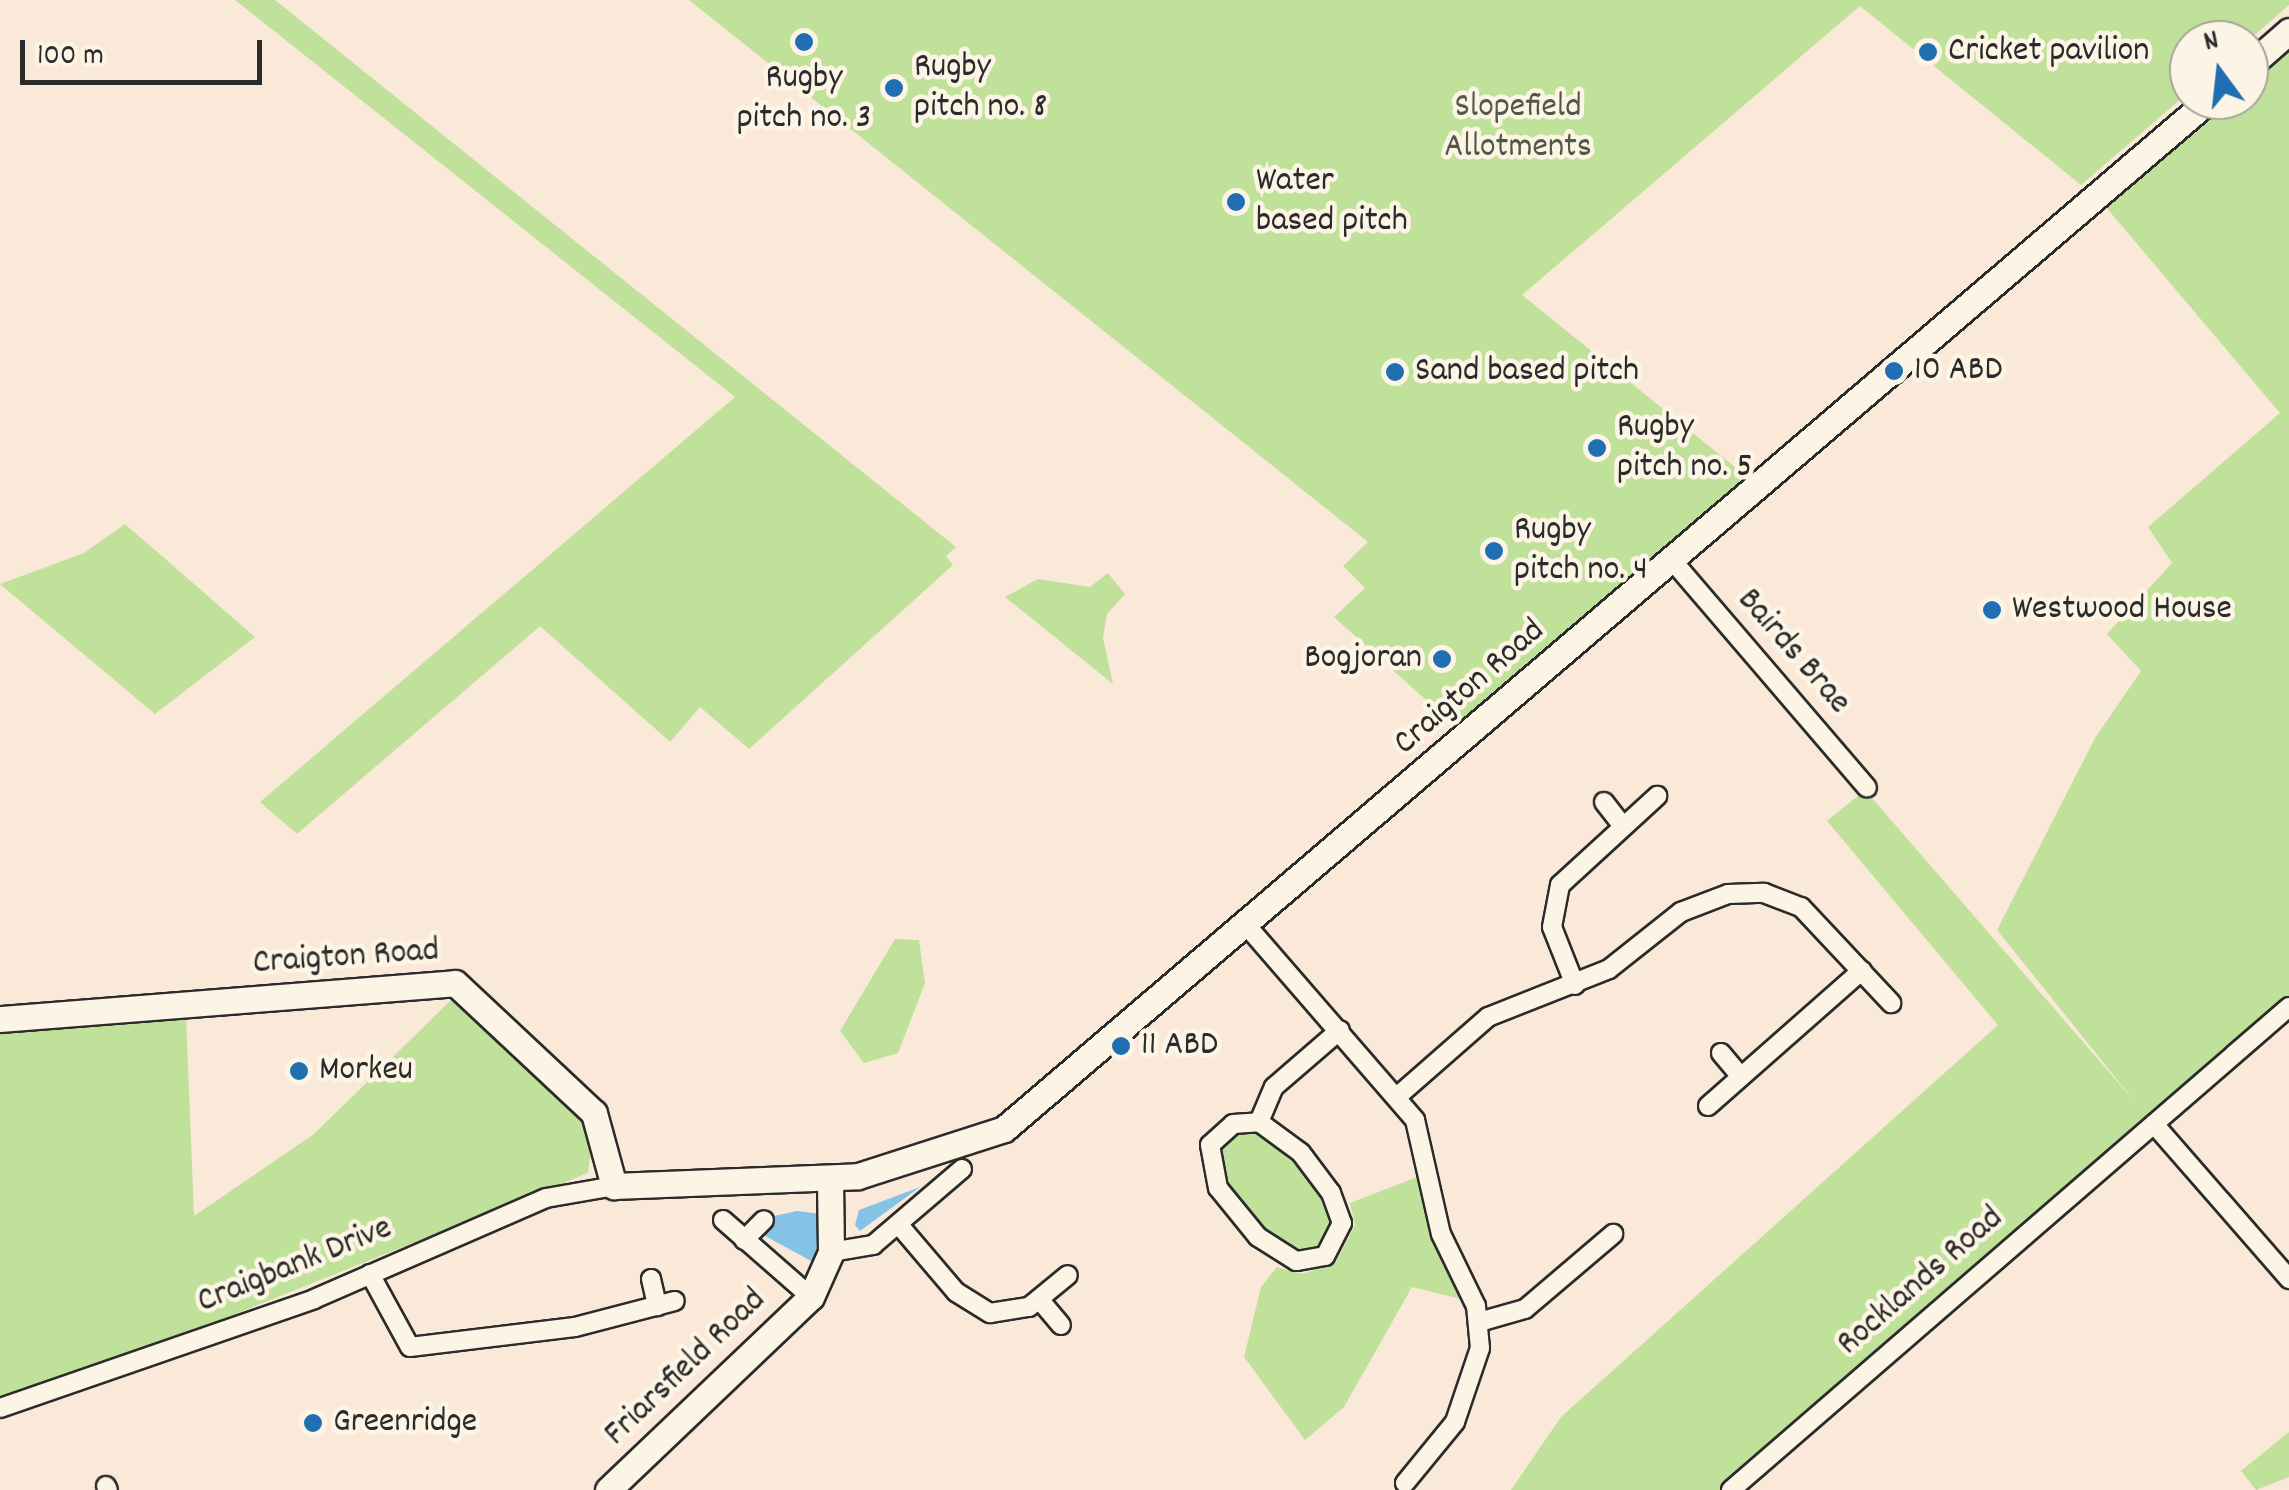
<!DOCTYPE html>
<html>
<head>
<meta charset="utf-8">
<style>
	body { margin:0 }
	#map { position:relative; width:2289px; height:1490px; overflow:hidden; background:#fae9d9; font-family:Dekko,sans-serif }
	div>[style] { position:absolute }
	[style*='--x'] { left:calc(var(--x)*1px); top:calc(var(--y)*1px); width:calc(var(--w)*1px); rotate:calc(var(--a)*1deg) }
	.green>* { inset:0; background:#c0e19a }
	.water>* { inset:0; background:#84c3e5 }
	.roads { filter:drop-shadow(2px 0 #2b2b2b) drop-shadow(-2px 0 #2b2b2b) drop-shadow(0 2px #2b2b2b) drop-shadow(0 -2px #2b2b2b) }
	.street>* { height:18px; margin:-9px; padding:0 9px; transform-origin:9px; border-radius:9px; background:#fcf5e5 }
	.secondary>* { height:25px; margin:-12.5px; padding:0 12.5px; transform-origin:12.5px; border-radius:12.5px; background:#fcf5e5 }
	.dots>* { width:28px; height:28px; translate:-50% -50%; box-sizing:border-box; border:5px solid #fcf5e5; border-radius:50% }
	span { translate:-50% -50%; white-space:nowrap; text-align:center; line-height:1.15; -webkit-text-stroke:9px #fcf5e5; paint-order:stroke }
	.poi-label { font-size:35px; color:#2b2b2b }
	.left { translate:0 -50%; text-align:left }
	.right { translate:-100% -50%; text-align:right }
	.park-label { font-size:35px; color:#505847 }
	.street-label { font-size:35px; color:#2b2b2b }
	.north { position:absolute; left:2169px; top:20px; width:100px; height:100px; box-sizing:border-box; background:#fcf5e5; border:2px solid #a8a49b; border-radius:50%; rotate:345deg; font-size:28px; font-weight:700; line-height:40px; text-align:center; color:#2b2b2b }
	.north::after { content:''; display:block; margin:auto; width:35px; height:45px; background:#1f6fb2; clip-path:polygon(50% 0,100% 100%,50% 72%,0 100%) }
	.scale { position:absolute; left:20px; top:40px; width:242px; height:45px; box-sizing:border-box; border:5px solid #2b2b2b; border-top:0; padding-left:12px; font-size:30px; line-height:35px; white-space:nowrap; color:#2b2b2b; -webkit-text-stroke:8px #fcf5e5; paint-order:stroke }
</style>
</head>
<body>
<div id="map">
	<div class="green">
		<div style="clip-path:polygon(235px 0,275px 0,956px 547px,946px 556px,953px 565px,749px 749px,700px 707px,670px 742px,540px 626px,297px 834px,260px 802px,735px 397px)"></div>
		<div style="clip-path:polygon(689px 0,2289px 0,2289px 5px,2249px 40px,2189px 40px,2189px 92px,2081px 185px,1860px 6px,1522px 295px,1746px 476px,1525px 668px,1467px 737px,1334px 617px,1365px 588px,1343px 566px,1368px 542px)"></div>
		<div style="clip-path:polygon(2289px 46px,2289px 1008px,1731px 1490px,1511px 1490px,1561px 1417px,1998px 1025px,1827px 821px,1865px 790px,2135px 1102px,1997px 930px,2095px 738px,2141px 671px,2107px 634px,2172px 563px,2148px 527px,2280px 413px,2105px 206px,2227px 100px,2249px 100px,2249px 81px)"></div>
		<div style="clip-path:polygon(125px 524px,255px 637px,155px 714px,0 584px,84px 553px)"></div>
		<div style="clip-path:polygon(1108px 573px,1125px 594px,1107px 614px,1103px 638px,1113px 684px,1005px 597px,1038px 579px,1090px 587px)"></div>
		<div style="clip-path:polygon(895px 939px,919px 940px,925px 983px,898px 1053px,864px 1063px,840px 1031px)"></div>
		<div style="clip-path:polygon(451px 1000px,593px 1130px,588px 1173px,0 1408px,0 1027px,186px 1016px,194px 1216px,314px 1134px)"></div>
		<div style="clip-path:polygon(1239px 1129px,1254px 1129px,1313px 1179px,1335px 1219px,1326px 1245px,1300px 1254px,1256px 1225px,1218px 1174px,1217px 1149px)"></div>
		<div style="clip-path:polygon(1420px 1176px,1430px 1236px,1461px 1299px,1412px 1287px,1344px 1407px,1305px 1440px,1244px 1357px,1261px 1287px,1277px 1267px,1302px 1274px,1336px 1262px,1355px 1225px,1350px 1203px)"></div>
		<div style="clip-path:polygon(2289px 1432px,2289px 1477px,2256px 1490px,2241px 1471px)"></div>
	</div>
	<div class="water">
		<div style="clip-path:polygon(920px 1187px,860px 1231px,855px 1225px,859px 1210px)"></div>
		<div style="clip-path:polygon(797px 1211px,821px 1214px,815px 1263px,765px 1236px,774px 1216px)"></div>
	</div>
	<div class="roads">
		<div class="street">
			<div style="--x:1671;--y:559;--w:301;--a:49.4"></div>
			<div style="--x:1604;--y:802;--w:31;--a:52"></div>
			<div style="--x:1247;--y:926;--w:257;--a:49.1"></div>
			<div style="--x:1415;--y:1120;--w:117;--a:77.2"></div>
			<div style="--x:1441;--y:1234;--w:80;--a:64.1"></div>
			<div style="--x:1476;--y:1306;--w:42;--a:84.6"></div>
			<div style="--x:1480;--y:1348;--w:78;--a:108.7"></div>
			<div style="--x:1455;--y:1422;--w:79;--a:129.3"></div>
			<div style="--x:1575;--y:985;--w:62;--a:-111.6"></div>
			<div style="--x:1552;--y:927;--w:43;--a:-79.2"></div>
			<div style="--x:1560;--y:885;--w:132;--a:-42.5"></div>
			<div style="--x:1721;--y:1053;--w:31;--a:50"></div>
			<div style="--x:1399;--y:1095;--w:118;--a:-41.2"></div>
			<div style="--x:1488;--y:1017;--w:130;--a:-21.6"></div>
			<div style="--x:1609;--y:969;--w:92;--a:-38.4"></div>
			<div style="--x:1681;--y:912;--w:50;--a:-21"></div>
			<div style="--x:1728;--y:894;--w:36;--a:-2"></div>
			<div style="--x:1764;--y:893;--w:40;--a:21"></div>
			<div style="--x:1801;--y:907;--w:132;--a:46.8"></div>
			<div style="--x:1708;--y:1106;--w:205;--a:-41.4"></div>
			<div style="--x:1259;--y:1122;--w:52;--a:36.4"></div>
			<div style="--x:1301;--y:1153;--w:50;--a:53.1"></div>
			<div style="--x:1331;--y:1193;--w:32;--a:70"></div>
			<div style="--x:1342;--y:1223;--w:37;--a:117"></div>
			<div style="--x:1325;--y:1256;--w:29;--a:170"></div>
			<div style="--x:1296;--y:1261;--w:45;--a:-147.7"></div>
			<div style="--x:1258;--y:1237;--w:63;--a:-129.2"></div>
			<div style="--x:1218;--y:1188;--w:44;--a:-100.5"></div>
			<div style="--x:1210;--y:1145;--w:31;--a:-42"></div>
			<div style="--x:1233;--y:1124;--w:26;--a:-4"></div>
			<div style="--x:1259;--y:1122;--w:38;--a:-67"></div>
			<div style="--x:1274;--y:1087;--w:87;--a:-40.8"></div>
			<div style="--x:2154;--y:1124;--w:206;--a:48.9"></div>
			<div style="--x:723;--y:1220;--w:117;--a:41.2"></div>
			<div style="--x:899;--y:1225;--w:88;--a:49.6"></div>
			<div style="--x:956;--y:1292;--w:40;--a:32"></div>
			<div style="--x:990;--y:1313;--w:39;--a:-9"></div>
			<div style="--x:1029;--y:1307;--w:50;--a:-39.4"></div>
			<div style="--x:744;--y:1240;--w:28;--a:-45"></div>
			<div style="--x:831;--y:1252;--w:43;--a:-9.5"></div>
			<div style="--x:873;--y:1245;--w:117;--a:-40.5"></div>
			<div style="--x:370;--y:1274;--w:83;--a:61.3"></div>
			<div style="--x:410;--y:1347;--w:166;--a:-6.9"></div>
			<div style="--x:575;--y:1327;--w:103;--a:-14.6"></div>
			<div style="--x:651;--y:1279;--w:28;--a:77"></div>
			<div style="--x:1039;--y:1299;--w:34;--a:50"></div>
			<div style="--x:1479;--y:1322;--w:48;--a:-15.8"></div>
			<div style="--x:1525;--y:1309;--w:116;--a:-40.4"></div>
			<div style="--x:0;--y:1408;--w:332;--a:-19.1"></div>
			<div style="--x:314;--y:1299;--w:253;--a:-23.5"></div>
			<div style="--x:546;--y:1198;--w:69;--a:-10"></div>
			<div style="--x:106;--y:1486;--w:4;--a:63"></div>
			<div style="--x:1731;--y:1490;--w:738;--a:-40.88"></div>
		</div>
		<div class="secondary">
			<div style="--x:2249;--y:66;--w:53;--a:-41.2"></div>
			<div style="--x:0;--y:1019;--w:456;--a:-4.5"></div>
			<div style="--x:455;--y:983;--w:190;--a:43.1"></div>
			<div style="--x:594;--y:1113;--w:76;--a:74.7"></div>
			<div style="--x:614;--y:1186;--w:244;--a:-2.3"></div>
			<div style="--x:858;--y:1176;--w:153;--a:-17.8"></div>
			<div style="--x:1004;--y:1129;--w:1585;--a:-40.5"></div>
			<div style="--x:608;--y:1490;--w:280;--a:-43.6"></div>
			<div style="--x:811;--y:1297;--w:49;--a:-66"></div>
			<div style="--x:831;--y:1252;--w:72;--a:-90.8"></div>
		</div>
	</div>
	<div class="dots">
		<div style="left:804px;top:42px;background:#1f6fb2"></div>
		<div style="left:1928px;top:52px;background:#1f6fb2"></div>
		<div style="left:894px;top:88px;background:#1f6fb2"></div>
		<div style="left:1236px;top:202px;background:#1f6fb2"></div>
		<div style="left:1894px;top:371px;background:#1f6fb2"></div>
		<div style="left:1395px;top:372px;background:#1f6fb2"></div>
		<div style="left:1597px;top:448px;background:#1f6fb2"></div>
		<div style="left:1494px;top:551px;background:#1f6fb2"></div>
		<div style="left:1992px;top:610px;background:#1f6fb2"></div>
		<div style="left:1442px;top:659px;background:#1f6fb2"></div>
		<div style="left:1121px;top:1046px;background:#1f6fb2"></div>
		<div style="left:299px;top:1071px;background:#1f6fb2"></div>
		<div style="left:313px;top:1423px;background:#1f6fb2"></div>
	</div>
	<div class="poi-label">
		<span class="left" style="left:1948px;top:52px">Cricket pavilion</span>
		<span class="left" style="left:914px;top:88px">Rugby<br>pitch no. 8</span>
		<span style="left:804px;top:99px">Rugby<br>pitch no. 3</span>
		<span class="left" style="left:1256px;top:202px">Water<br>based pitch</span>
		<span class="left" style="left:1914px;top:371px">10 ABD</span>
		<span class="left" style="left:1415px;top:372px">Sand based pitch</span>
		<span class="left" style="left:1617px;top:448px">Rugby<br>pitch no. 5</span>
		<span class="left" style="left:1514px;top:551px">Rugby<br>pitch no. 4</span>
		<span class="left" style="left:2012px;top:610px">Westwood House</span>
		<span class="right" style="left:1422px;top:659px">Bogjoran</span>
		<span class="left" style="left:1141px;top:1046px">11 ABD</span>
		<span class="left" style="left:319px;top:1071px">Morkeu</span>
		<span class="left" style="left:333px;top:1423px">Greenridge</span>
	</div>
	<div class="park-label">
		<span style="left:1518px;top:128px">Slopefield<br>Allotments</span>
	</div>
	<div class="street-label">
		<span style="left:1793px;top:652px;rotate:49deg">Bairds Brae</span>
		<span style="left:1470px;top:688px;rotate:-41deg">Craigton Road</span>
		<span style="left:346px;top:958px;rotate:-4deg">Craigton Road</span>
		<span style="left:295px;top:1266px;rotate:-22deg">Craigbank Drive</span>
		<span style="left:1921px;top:1282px;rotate:-41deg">Rocklands Road</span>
		<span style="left:686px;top:1368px;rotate:-44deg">Friarsfield Road</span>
	</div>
	<div class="north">N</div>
	<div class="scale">100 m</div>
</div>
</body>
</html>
